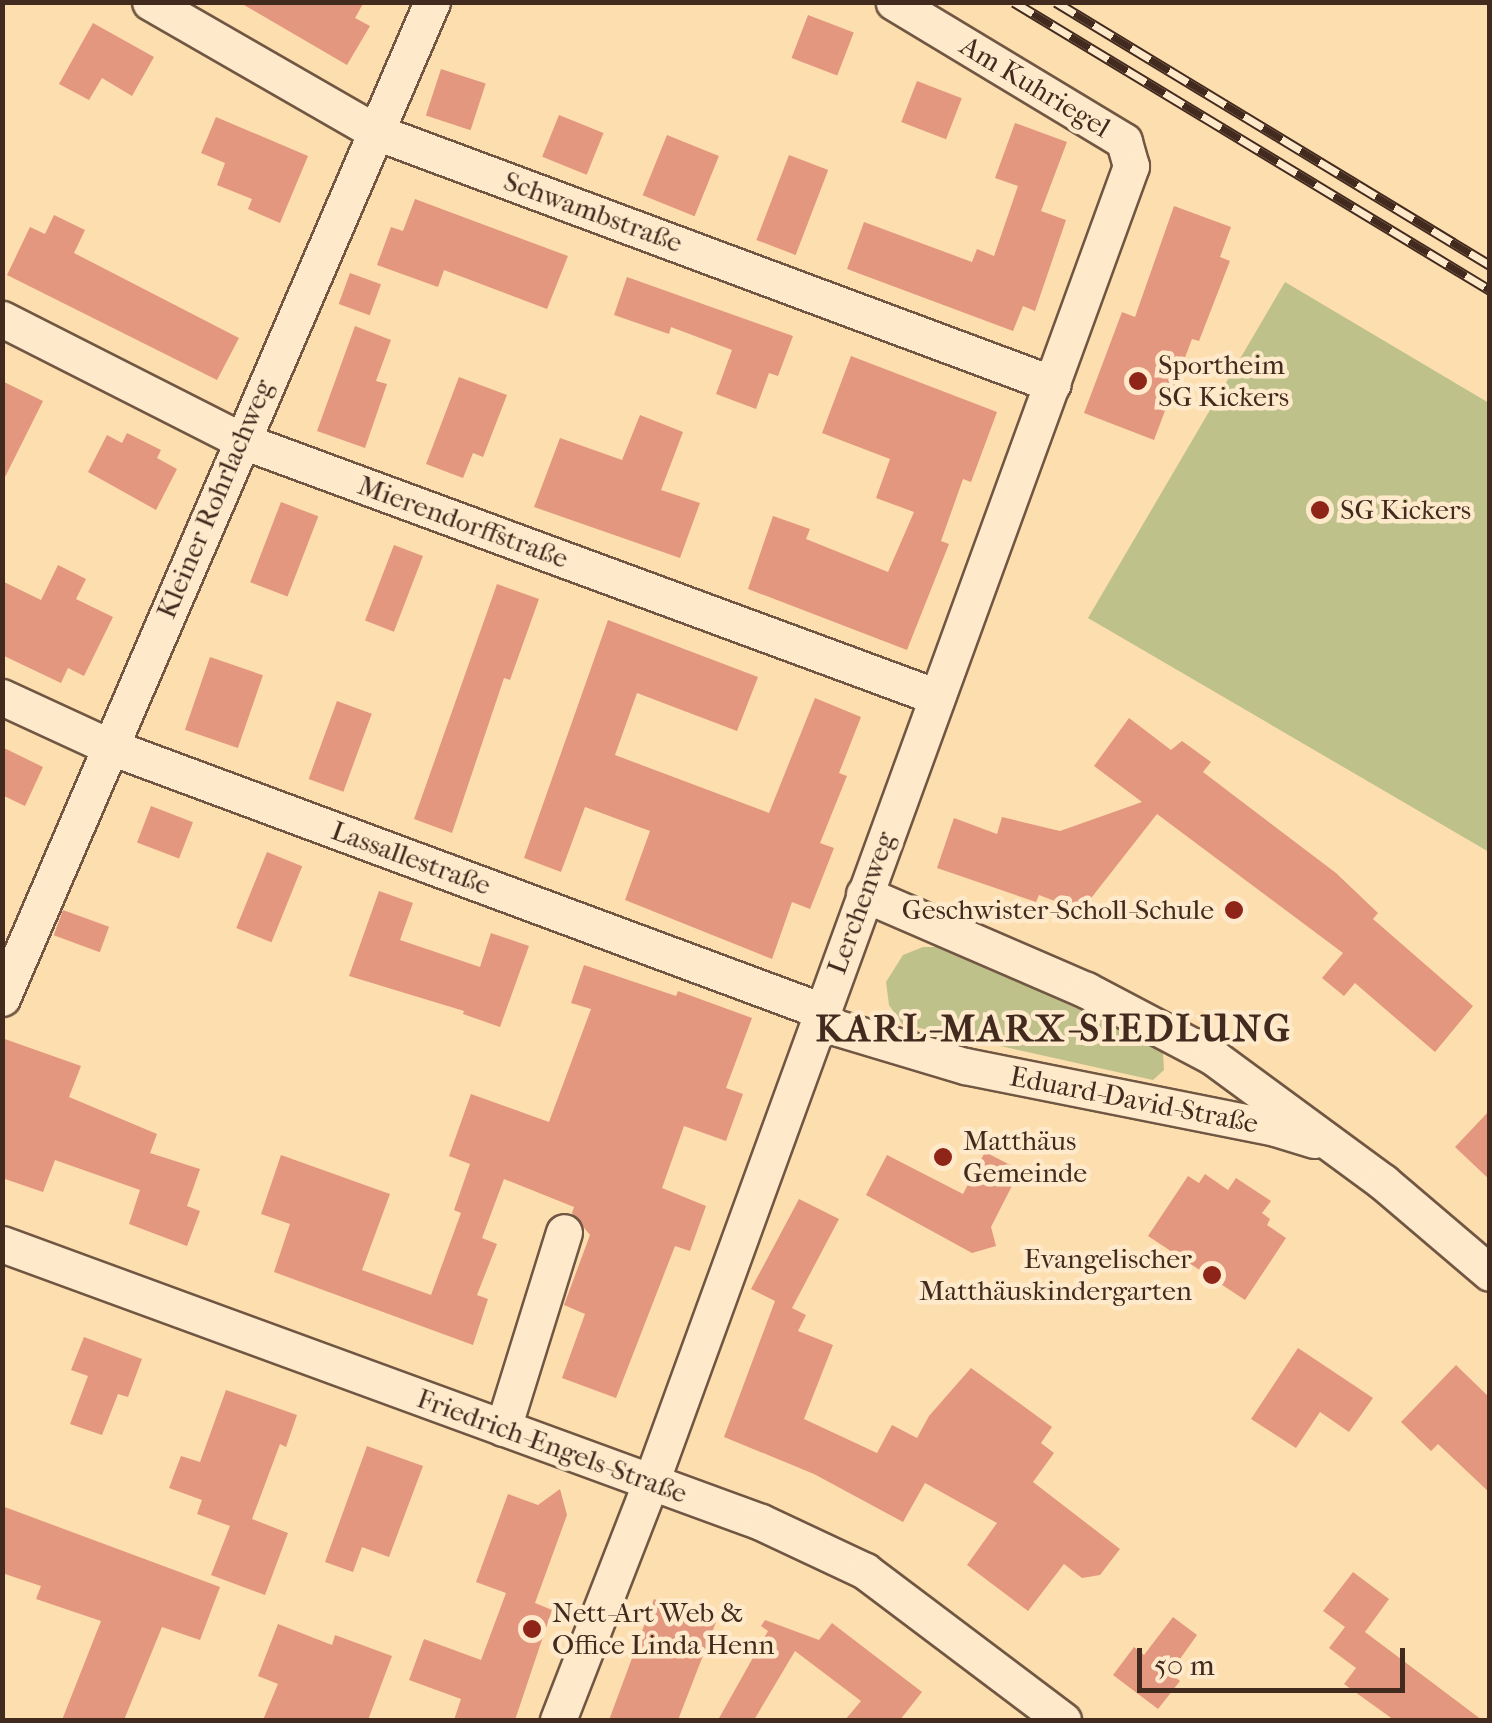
<!DOCTYPE html>
<html>
<head>
<meta charset="utf-8">
<style>
	body { margin:0 }
	#map { position:relative; width:1492px; height:1723px; overflow:hidden; background:#fddeaf; font-family:"IM FELL French Canon",serif }
	div>[style] { position:absolute }
	[style*='--x'] { left:calc(var(--x)*1px); top:calc(var(--y)*1px); width:calc(var(--w)*1px); rotate:calc(var(--a)*1deg) }
	.green>* { inset:0; background:#bfc18b }
	.building>* { inset:0; background:#e4977f; transform-origin:0 0 }
	.roads { filter:drop-shadow(2px 0 #715743) drop-shadow(-2px 0 #715743) drop-shadow(0 2px #715743) drop-shadow(0 -2px #715743) }
	.minor>* { height:35px; margin:-17.5px; padding:0 17.5px; transform-origin:17.5px; border-radius:17.5px; background:#feeacb }
	.rail>* { height:11px; margin-top:-5.5px; transform-origin:0; background:repeating-linear-gradient(90deg,#feeacb 0 22px,#422a1f 0 44px); box-sizing:border-box; border-block:2px solid #422a1f }
	.dots>* { width:28px; height:28px; translate:-50% -50%; box-sizing:border-box; border:5px solid #feeacb; border-radius:50% }
	span { translate:-50% -50%; white-space:nowrap; text-align:center; line-height:1.15; -webkit-text-stroke:9px #feeacb; paint-order:stroke }
	.street-label { font-size:28px; color:#422a1f }
	.poi-label { font-size:28px; color:#422a1f }
	.left { translate:0 -50%; text-align:left }
	.right { translate:-100% -50%; text-align:right }
	.district-label { font-size:38px; color:#422a1f; font-weight:700; letter-spacing:2.5px }
	.frame { position:absolute; inset:0; border:5px solid #422a1f; pointer-events:none }
	.scale { position:absolute; left:1137px; top:1648px; width:268px; height:45px; box-sizing:border-box; border:5px solid #422a1f; border-top:0; padding-left:12px; font-size:30px; line-height:35px; white-space:nowrap; color:#422a1f; -webkit-text-stroke:8px #feeacb; paint-order:stroke }
</style>
</head>
<body>
<div id="map">
	<div class="green">
		<div style="clip-path:polygon(1285px 282px,1489px 403px,1489px 852px,1088px 618px)"></div>
		<div style="clip-path:polygon(923px 947px,940px 947px,1025px 981px,1149px 1042px,1163px 1052px,1164px 1070px,1153px 1080px,902px 1024px,889px 1005px,886px 982px,903px 955px)"></div>
	</div>
	<div class="building">
		<div style="clip-path:polygon(239px 2px,364px 2px,355px 18px,370px 26px,347px 65px)"></div>
		<div style="left:808px;top:15px;width:49px;height:46px;rotate:21deg"></div>
		<div style="clip-path:polygon(93px 23px,154px 57px,132px 96px,102px 78px,89px 100px,59px 84px)"></div>
		<div style="left:441px;top:69px;width:47px;height:49px;rotate:18deg"></div>
		<div style="left:917px;top:81px;width:48px;height:44px;rotate:21deg"></div>
		<div style="left:559px;top:115px;width:48px;height:45px;rotate:22deg"></div>
		<div style="clip-path:polygon(216px 117px,308px 156px,280px 223px,248px 209px,252px 199px,217px 185px,225px 163px,201px 153px)"></div>
		<div style="clip-path:polygon(1015px 123px,1067px 142px,1041px 211px,1066px 220px,1035px 311px,1023px 306px,1013px 331px,847px 269px,864px 222px,972px 262px,977px 249px,994px 256px,1018px 186px,995px 178px)"></div>
		<div style="left:667px;top:135px;width:56px;height:65px;rotate:22deg"></div>
		<div style="left:789px;top:155px;width:42px;height:91px;rotate:21deg"></div>
		<div style="clip-path:polygon(415px 199px,568px 256px,547px 309px,444px 270px,438px 287px,377px 265px,391px 227px,403px 231px)"></div>
		<div style="clip-path:polygon(1174px 206px,1231px 227px,1220px 257px,1230px 261px,1199px 341px,1192px 339px,1154px 440px,1084px 413px,1122px 312px,1135px 317px)"></div>
		<div style="clip-path:polygon(54px 215px,85px 230px,74px 253px,239px 338px,217px 380px,7px 275px,30px 227px,45px 234px)"></div>
		<div style="left:350px;top:273px;width:33px;height:33px;rotate:20deg"></div>
		<div style="clip-path:polygon(627px 277px,793px 336px,778px 376px,769px 373px,756px 409px,716px 394px,732px 350px,671px 327px,669px 334px,614px 315px)"></div>
		<div style="clip-path:polygon(355px 326px,391px 340px,376px 381px,387px 384px,365px 448px,317px 431px)"></div>
		<div style="clip-path:polygon(851px 356px,997px 412px,971px 482px,963px 479px,941px 541px,949px 544px,907px 650px,748px 589px,773px 516px,810px 529px,806px 539px,888px 572px,914px 512px,876px 498px,890px 459px,822px 433px)"></div>
		<div style="clip-path:polygon(459px 377px,507px 395px,483px 457px,473px 453px,463px 478px,426px 464px)"></div>
		<div style="clip-path:polygon(2px 381px,43px 401px,2px 483px)"></div>
		<div style="clip-path:polygon(640px 415px,683px 432px,661px 490px,700px 503px,680px 558px,534px 507px,560px 438px,622px 460px)"></div>
		<div style="clip-path:polygon(127px 433px,161px 450px,157px 458px,177px 469px,156px 510px,88px 472px,107px 435px,122px 443px)"></div>
		<div style="left:281px;top:502px;width:40px;height:86px;rotate:21deg"></div>
		<div style="left:394px;top:545px;width:31px;height:81px;rotate:21deg"></div>
		<div style="clip-path:polygon(58px 565px,86px 579px,76px 599px,113px 617px,84px 676px,68px 668px,61px 683px,2px 655px,2px 581px,41px 600px)"></div>
		<div style="clip-path:polygon(497px 584px,539px 599px,510px 680px,504px 678px,452px 833px,414px 819px)"></div>
		<div style="clip-path:polygon(608px 620px,758px 677px,737px 731px,637px 693px,615px 755px,769px 813px,815px 698px,861px 717px,839px 773px,847px 776px,820px 843px,834px 848px,810px 909px,792px 902px,772px 959px,625px 900px,650px 831px,585px 807px,561px 872px,524px 858px)"></div>
		<div style="left:210px;top:657px;width:56px;height:77px;rotate:19deg"></div>
		<div style="left:337px;top:701px;width:37px;height:83px;rotate:20deg"></div>
		<div style="clip-path:polygon(1129px 718px,1171px 750px,1182px 741px,1211px 762px,1203px 772px,1336px 873px,1378px 913px,1373px 919px,1473px 1006px,1435px 1052px,1355px 983px,1344px 996px,1322px 978px,1343px 953px,1157px 814px,1081px 911px,1039px 895px,1036px 902px,937px 868px,954px 818px,997px 834px,1002px 817px,1060px 831px,1142px 802px,1094px 766px)"></div>
		<div style="clip-path:polygon(2px 747px,43px 767px,25px 806px,2px 795px)"></div>
		<div style="left:151px;top:806px;width:45px;height:39px;rotate:21deg"></div>
		<div style="left:267px;top:852px;width:38px;height:82px;rotate:22deg"></div>
		<div style="clip-path:polygon(379px 891px,413px 903px,400px 940px,480px 967px,491px 933px,529px 946px,500px 1027px,463px 1014px,464px 1011px,349px 976px)"></div>
		<div style="left:63px;top:910px;width:49px;height:27px;rotate:20deg"></div>
		<div style="clip-path:polygon(584px 965px,676px 996px,678px 991px,752px 1018px,726px 1088px,743px 1094px,726px 1141px,684px 1126px,662px 1188px,706px 1206px,690px 1251px,675px 1246px,616px 1398px,562px 1378px,585px 1314px,564px 1305px,590px 1235px,572px 1213px,574px 1207px,504px 1179px,482px 1238px,497px 1244px,477px 1295px,488px 1299px,473px 1345px,274px 1272px,290px 1224px,261px 1214px,281px 1155px,390px 1194px,362px 1270px,431px 1295px,461px 1213px,454px 1210px,470px 1164px,449px 1156px,471px 1094px,549px 1122px,591px 1009px,571px 1003px)"></div>
		<div style="clip-path:polygon(2px 1038px,81px 1066px,69px 1097px,157px 1134px,150px 1153px,200px 1169px,187px 1206px,200px 1211px,187px 1246px,129px 1224px,140px 1190px,55px 1160px,43px 1192px,2px 1178px)"></div>
		<div style="clip-path:polygon(1490px 1110px,1490px 1180px,1455px 1147px)"></div>
		<div style="clip-path:polygon(985px 1152px,1020px 1170px,991px 1227px,996px 1246px,972px 1253px,866px 1195px,887px 1155px,963px 1194px)"></div>
		<div style="clip-path:polygon(1205px 1174px,1228px 1190px,1236px 1178px,1271px 1201px,1262px 1213px,1270px 1219px,1267px 1225px,1286px 1238px,1245px 1300px,1148px 1236px,1188px 1176px,1199px 1183px)"></div>
		<div style="clip-path:polygon(799px 1199px,839px 1219px,792px 1308px,806px 1315px,798px 1331px,833px 1345px,804px 1419px,877px 1453px,892px 1425px,917px 1438px,929px 1416px,971px 1368px,1052px 1427px,1041px 1443px,1054px 1453px,1033px 1482px,1120px 1549px,1100px 1575px,1082px 1578px,1064px 1564px,1028px 1611px,967px 1565px,997px 1523px,925px 1483px,903px 1522px,814px 1474px,724px 1437px,775px 1301px,751px 1289px)"></div>
		<div style="clip-path:polygon(84px 1337px,142px 1359px,128px 1397px,118px 1394px,102px 1435px,70px 1424px,88px 1376px,71px 1370px)"></div>
		<div style="clip-path:polygon(1298px 1348px,1373px 1398px,1349px 1432px,1320px 1412px,1296px 1448px,1251px 1419px)"></div>
		<div style="clip-path:polygon(1456px 1365px,1490px 1398px,1490px 1493px,1438px 1444px,1431px 1451px,1401px 1422px)"></div>
		<div style="clip-path:polygon(226px 1390px,297px 1415px,286px 1447px,280px 1444px,252px 1519px,288px 1533px,265px 1595px,211px 1575px,230px 1526px,197px 1514px,202px 1500px,169px 1488px,181px 1456px,200px 1462px)"></div>
		<div style="clip-path:polygon(367px 1446px,423px 1466px,389px 1557px,362px 1547px,353px 1572px,325px 1562px)"></div>
		<div style="clip-path:polygon(560px 1489px,567px 1515px,535px 1603px,552px 1610px,515px 1720px,454px 1720px,461px 1699px,409px 1680px,424px 1639px,481px 1660px,506px 1593px,476px 1582px,508px 1494px,538px 1505px)"></div>
		<div style="clip-path:polygon(2px 1506px,220px 1587px,200px 1640px,162px 1627px,124px 1720px,62px 1720px,101px 1621px,36px 1599px,41px 1586px,2px 1573px)"></div>
		<div style="clip-path:polygon(1353px 1572px,1389px 1599px,1365px 1632px,1482px 1720px,1394px 1720px,1344px 1684px,1356px 1668px,1329px 1648px,1345px 1627px,1323px 1611px)"></div>
		<div style="clip-path:polygon(654px 1599px,716px 1622px,678px 1720px,609px 1720px)"></div>
		<div style="clip-path:polygon(1173px 1617px,1197px 1635px,1170px 1673px,1180px 1681px,1158px 1709px,1113px 1675px,1134px 1647px,1144px 1655px)"></div>
		<div style="clip-path:polygon(765px 1620px,819px 1640px,832px 1623px,922px 1692px,900px 1720px,845px 1720px,861px 1701px,795px 1651px,754px 1720px,718px 1720px,768px 1631px,761px 1626px)"></div>
		<div style="clip-path:polygon(278px 1624px,332px 1645px,335px 1635px,392px 1656px,368px 1720px,263px 1720px,278px 1684px,258px 1676px)"></div>
	</div>
	<div class="roads">
		<div class="minor">
			<div style="--x:150;--y:2;--w:261;--a:29.9"></div>
			<div style="--x:376;--y:132;--w:722;--a:20.42"></div>
			<div style="--x:2;--y:319;--w:267;--a:26.9"></div>
			<div style="--x:240;--y:440;--w:743;--a:20.24"></div>
			<div style="--x:2;--y:697;--w:117;--a:24.8"></div>
			<div style="--x:108;--y:746;--w:762;--a:20.36"></div>
			<div style="--x:864;--y:894;--w:242;--a:23.4"></div>
			<div style="--x:1086;--y:990;--w:144;--a:27.8"></div>
			<div style="--x:1213;--y:1057;--w:211;--a:36.3"></div>
			<div style="--x:1383;--y:1182;--w:140;--a:40.4"></div>
			<div style="--x:2;--y:998;--w:1085;--a:-66.65"></div>
			<div style="--x:818;--y:1022;--w:153;--a:16.7"></div>
			<div style="--x:965;--y:1066;--w:316;--a:11.3"></div>
			<div style="--x:1275;--y:1128;--w:41;--a:17.1"></div>
			<div style="--x:2;--y:1244;--w:808;--a:20.12"></div>
			<div style="--x:761;--y:1522;--w:115;--a:25.2"></div>
			<div style="--x:865;--y:1571;--w:248;--a:37"></div>
			<div style="--x:503;--y:1428;--w:205;--a:-72.7"></div>
			<div style="--x:558;--y:1720;--w:256;--a:-68.7"></div>
			<div style="--x:651;--y:1482;--w:1401;--a:-69.96"></div>
			<div style="--x:1131;--y:166;--w:26;--a:-106"></div>
			<div style="--x:1124;--y:141;--w:269;--a:-148.9"></div>
		</div>
	</div>
	<div class="rail">
		<div style="--x:1014;--y:2;--w:556;--a:31.18"></div>
		<div style="--x:1056;--y:2;--w:507;--a:31.22"></div>
	</div>
	<div class="dots">
		<div style="left:1138px;top:381px;background:#8f2418"></div>
		<div style="left:1320px;top:510px;background:#8f2418"></div>
		<div style="left:1234px;top:910px;background:#8f2418"></div>
		<div style="left:943px;top:1157px;background:#8f2418"></div>
		<div style="left:1212px;top:1275px;background:#8f2418"></div>
		<div style="left:532px;top:1629px;background:#8f2418"></div>
	</div>
	<div class="street-label">
		<span style="left:1035px;top:87px;rotate:31deg">Am Kuhriegel</span>
		<span style="left:593px;top:212px;rotate:20deg">Schwambstraße</span>
		<span style="left:215px;top:499px;rotate:-67deg">Kleiner Rohrlachweg</span>
		<span style="left:463px;top:522px;rotate:20deg">Mierendorffstraße</span>
		<span style="left:411px;top:858px;rotate:20deg">Lassallestraße</span>
		<span style="left:861px;top:903px;rotate:-70deg">Lerchenweg</span>
		<span style="left:1134px;top:1100px;rotate:11deg">Eduard-David-Straße</span>
		<span style="left:552px;top:1446px;rotate:20deg">Friedrich-Engels-Straße</span>
	</div>
	<div class="poi-label">
		<span class="left" style="left:1158px;top:381px">Sportheim<br>SG Kickers</span>
		<span class="left" style="left:1340px;top:510px">SG Kickers</span>
		<span class="right" style="left:1214px;top:910px">Geschwister-Scholl-Schule</span>
		<span class="left" style="left:963px;top:1157px">Matthäus<br>Gemeinde</span>
		<span class="right" style="left:1192px;top:1275px">Evangelischer<br>Matthäuskindergarten</span>
		<span class="left" style="left:552px;top:1629px">Nett-Art Web &amp;<br>Office Linda Henn</span>
	</div>
	<div class="district-label">
		<span style="left:1054px;top:1029px">KARL-MARX-SIEDLUNG</span>
	</div>
	<div class="frame"></div>
	<div class="scale">50 m</div>
</div>
</body>
</html>
